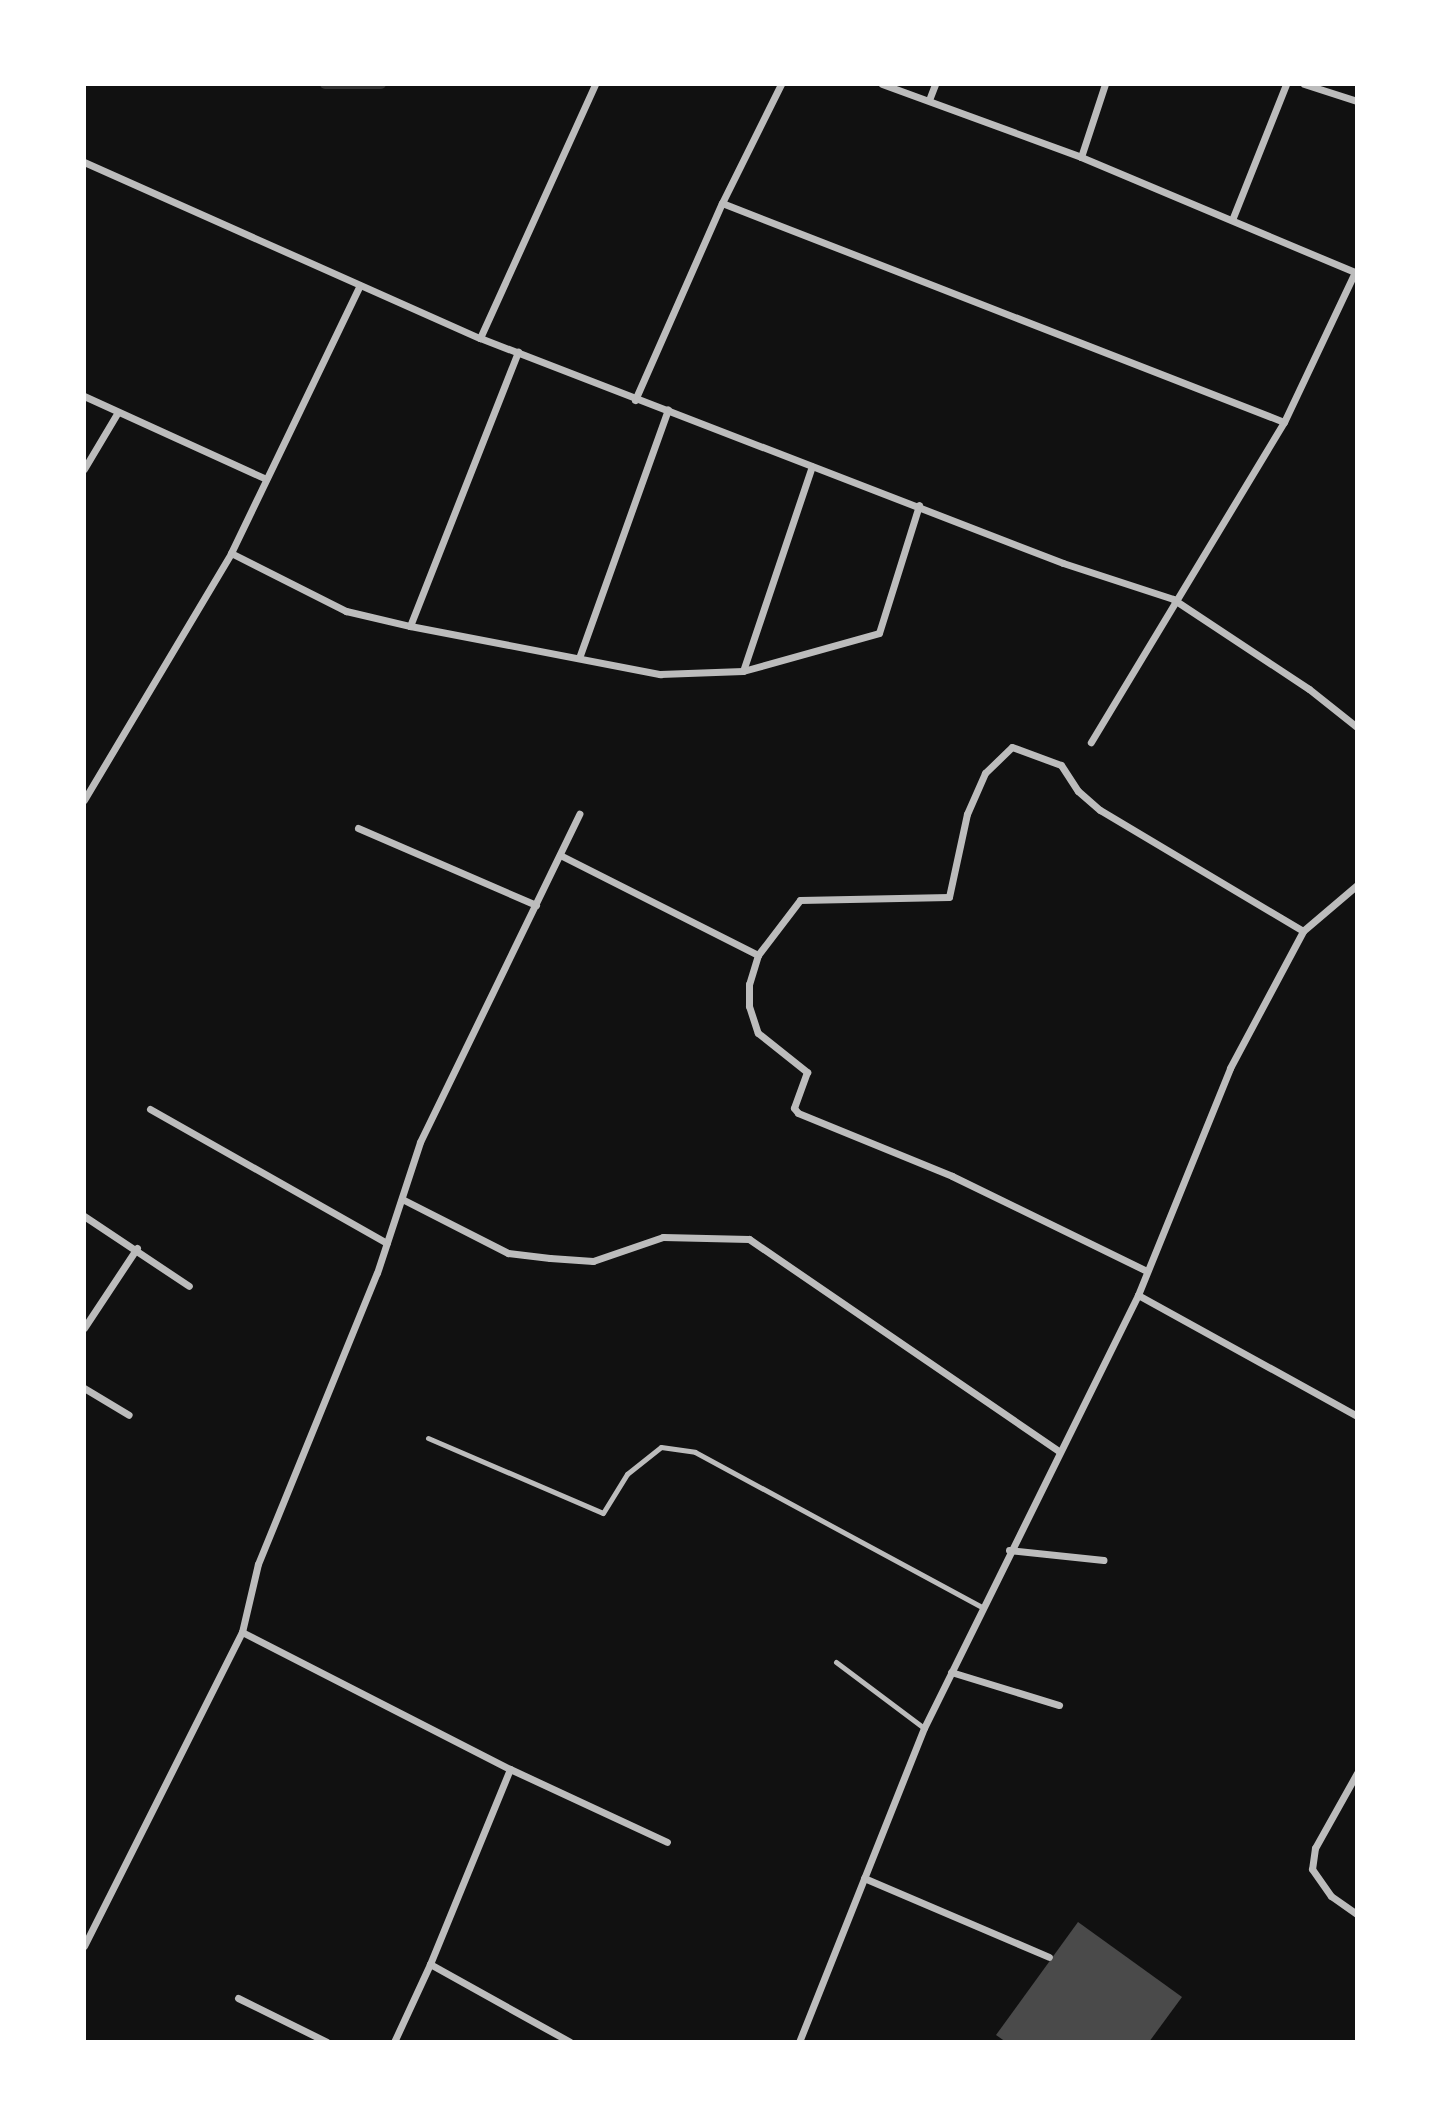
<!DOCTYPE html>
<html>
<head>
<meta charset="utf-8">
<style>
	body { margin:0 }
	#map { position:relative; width:1441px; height:2126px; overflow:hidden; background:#111; font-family:"Fira Sans",sans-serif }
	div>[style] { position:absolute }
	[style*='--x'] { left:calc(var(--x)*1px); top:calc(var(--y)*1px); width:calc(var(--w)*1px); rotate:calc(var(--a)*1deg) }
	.stream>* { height:10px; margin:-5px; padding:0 5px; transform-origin:5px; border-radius:5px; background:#333 }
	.building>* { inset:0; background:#4a4a4a }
	.service>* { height:5px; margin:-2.5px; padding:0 2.5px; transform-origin:2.5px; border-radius:2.5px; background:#bcbcbc }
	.minor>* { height:7px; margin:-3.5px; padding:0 3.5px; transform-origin:3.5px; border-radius:3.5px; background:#bcbcbc }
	span { translate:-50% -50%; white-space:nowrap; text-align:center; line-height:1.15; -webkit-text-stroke:7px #fff; paint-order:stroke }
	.frame { position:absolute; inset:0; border:86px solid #fff; pointer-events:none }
</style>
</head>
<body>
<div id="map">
	<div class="stream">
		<div style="--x:325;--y:84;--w:56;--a:0"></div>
	</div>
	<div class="building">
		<div style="clip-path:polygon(1078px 1922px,1182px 1997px,1149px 2042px,1006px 2042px,996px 2035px)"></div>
	</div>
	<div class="service">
		<div style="--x:428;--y:1438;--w:190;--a:23.2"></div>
		<div style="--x:603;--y:1513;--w:46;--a:-58.4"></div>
		<div style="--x:627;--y:1474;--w:43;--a:-38.5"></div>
		<div style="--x:661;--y:1447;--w:34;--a:8"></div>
		<div style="--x:695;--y:1452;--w:326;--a:28.4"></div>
		<div style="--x:836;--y:1662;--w:110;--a:36.9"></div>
	</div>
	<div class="minor">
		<div style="--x:882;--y:84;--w:212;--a:20.1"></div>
		<div style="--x:1081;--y:157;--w:297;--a:22.8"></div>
		<div style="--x:1355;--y:272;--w:166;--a:115.3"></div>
		<div style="--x:1284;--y:422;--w:374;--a:121.1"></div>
		<div style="--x:1304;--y:84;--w:56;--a:17.8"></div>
		<div style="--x:929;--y:100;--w:17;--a:-69"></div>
		<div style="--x:1081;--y:157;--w:77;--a:-71.8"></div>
		<div style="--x:84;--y:162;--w:433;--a:24"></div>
		<div style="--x:480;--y:338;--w:625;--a:21.1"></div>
		<div style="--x:1063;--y:563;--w:116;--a:18.1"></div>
		<div style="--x:1173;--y:599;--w:163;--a:33.5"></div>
		<div style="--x:1309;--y:689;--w:61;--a:38.4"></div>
		<div style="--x:722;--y:203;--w:603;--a:21.29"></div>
		<div style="--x:1232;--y:220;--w:146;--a:-68.3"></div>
		<div style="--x:480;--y:338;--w:279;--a:-65.6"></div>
		<div style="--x:84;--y:396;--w:200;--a:24.5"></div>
		<div style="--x:635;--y:400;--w:215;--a:-66.2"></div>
		<div style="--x:722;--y:203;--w:133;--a:-63.6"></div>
		<div style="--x:84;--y:469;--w:66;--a:-59.2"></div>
		<div style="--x:231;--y:553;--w:129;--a:26.8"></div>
		<div style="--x:346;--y:611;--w:66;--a:13.2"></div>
		<div style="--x:410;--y:626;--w:255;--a:10.9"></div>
		<div style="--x:660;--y:674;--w:83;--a:-2.1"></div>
		<div style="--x:743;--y:671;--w:141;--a:-15.6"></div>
		<div style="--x:879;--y:633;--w:134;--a:-72.6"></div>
		<div style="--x:410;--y:626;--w:295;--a:-68.5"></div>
		<div style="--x:579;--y:658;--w:264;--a:-70.3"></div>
		<div style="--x:743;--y:671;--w:216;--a:-71.4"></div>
		<div style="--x:84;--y:800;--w:287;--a:-59.2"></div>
		<div style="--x:231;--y:553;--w:297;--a:-64.3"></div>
		<div style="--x:358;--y:828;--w:194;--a:23.4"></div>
		<div style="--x:560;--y:855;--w:222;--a:26.8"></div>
		<div style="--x:758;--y:955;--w:69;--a:-52.6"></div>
		<div style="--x:800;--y:900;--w:149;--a:-1.2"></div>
		<div style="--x:949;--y:897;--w:85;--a:-77.8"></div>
		<div style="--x:967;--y:814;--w:45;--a:-66.3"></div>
		<div style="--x:985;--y:773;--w:37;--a:-44"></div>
		<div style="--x:1012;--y:747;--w:52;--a:20.2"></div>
		<div style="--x:1061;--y:765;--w:31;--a:57"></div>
		<div style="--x:1078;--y:791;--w:29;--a:41"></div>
		<div style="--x:1100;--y:810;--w:236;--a:30.8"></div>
		<div style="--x:758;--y:955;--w:30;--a:107"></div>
		<div style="--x:749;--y:984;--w:22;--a:90"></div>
		<div style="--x:749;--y:1006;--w:28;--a:72"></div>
		<div style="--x:758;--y:1033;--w:63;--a:38.5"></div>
		<div style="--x:807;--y:1072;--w:38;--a:110"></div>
		<div style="--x:794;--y:1108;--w:6;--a:51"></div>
		<div style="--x:798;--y:1113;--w:166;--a:22.2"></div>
		<div style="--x:952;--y:1176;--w:217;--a:26"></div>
		<div style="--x:150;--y:1109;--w:272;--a:29.5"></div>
		<div style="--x:402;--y:1199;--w:119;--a:27"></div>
		<div style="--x:508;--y:1253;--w:42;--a:6.8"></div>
		<div style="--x:550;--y:1258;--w:43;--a:4"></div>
		<div style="--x:593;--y:1261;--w:74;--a:-18.9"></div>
		<div style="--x:663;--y:1237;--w:86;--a:1.3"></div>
		<div style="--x:749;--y:1239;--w:376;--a:34.4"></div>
		<div style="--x:84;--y:1216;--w:126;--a:33.7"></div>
		<div style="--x:1138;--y:1295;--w:250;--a:28.9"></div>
		<div style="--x:84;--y:1328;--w:96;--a:-56.5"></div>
		<div style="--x:84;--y:1388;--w:52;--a:31"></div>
		<div style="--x:1009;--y:1550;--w:95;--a:6.1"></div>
		<div style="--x:242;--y:1632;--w:301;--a:27.1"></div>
		<div style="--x:510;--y:1769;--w:173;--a:24.9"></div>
		<div style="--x:951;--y:1672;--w:113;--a:17"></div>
		<div style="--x:510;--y:1769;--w:211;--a:112.3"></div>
		<div style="--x:430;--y:1964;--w:160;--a:29.1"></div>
		<div style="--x:1357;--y:1773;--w:86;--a:119.2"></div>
		<div style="--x:1315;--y:1848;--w:21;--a:98"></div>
		<div style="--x:1312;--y:1869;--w:33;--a:55"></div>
		<div style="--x:1331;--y:1896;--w:32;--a:35"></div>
		<div style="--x:864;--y:1878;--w:201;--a:23.1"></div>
		<div style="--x:84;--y:1946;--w:352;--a:-63.3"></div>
		<div style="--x:242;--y:1632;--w:70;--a:-76.8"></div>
		<div style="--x:258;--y:1564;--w:314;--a:-67.8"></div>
		<div style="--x:377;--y:1273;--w:138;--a:-71.8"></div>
		<div style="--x:420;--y:1142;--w:365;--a:-64.1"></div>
		<div style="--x:238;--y:1998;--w:99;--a:26.3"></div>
		<div style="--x:394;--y:2042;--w:86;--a:-65.2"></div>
		<div style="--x:799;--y:2042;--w:338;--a:-68.3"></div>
		<div style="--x:924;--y:1728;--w:483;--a:-63.7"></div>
		<div style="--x:1138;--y:1295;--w:245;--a:-67.9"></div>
		<div style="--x:1230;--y:1068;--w:155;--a:-61.9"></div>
		<div style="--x:1303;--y:931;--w:71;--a:-40.4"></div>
	</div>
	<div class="frame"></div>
</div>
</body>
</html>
